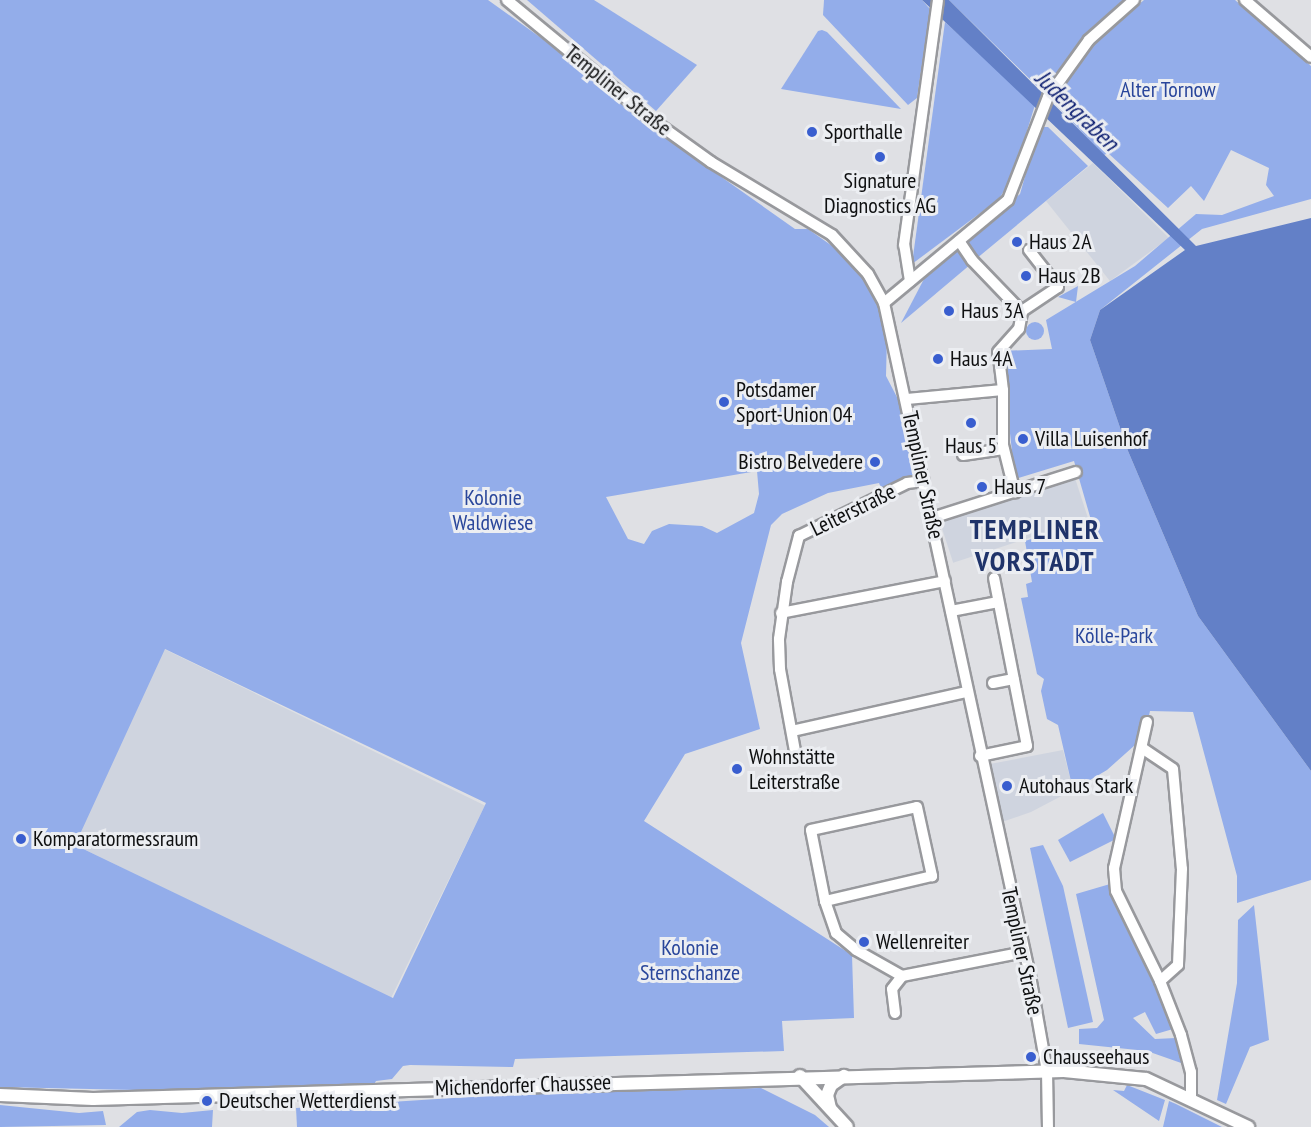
<!DOCTYPE html>
<html>
<head>
<meta charset="utf-8">
<style>
	body { margin:0 }
	#map { position:relative; width:1311px; height:1127px; overflow:hidden; background:#dfe0e4; font-family:"PT Sans Narrow",sans-serif }
	div>[style] { position:absolute }
	[style*='--x'] { left:calc(var(--x)*1px); top:calc(var(--y)*1px); width:calc(var(--w)*1px); rotate:calc(var(--a)*1deg) }
	.built>* { inset:0; background:#cfd4df; transform-origin:0 0 }
	.green>* { inset:0; background:#93adea }
	.round { border-radius:50% }
	.water>* { inset:0; background:#6380c7 }
	.roads { filter:drop-shadow(2px 0 #98999d) drop-shadow(-2px 0 #98999d) drop-shadow(0 2px #98999d) drop-shadow(0 -2px #98999d) }
	.minor>* { height:10px; margin:-5px; padding:0 5px; transform-origin:5px; border-radius:5px; background:#fff }
	.major>* { height:12px; margin:-6px; padding:0 6px; transform-origin:6px; border-radius:6px; background:#fff }
	.dots>* { width:16px; height:16px; translate:-50% -50%; box-sizing:border-box; border:3px solid #eceef2; border-radius:50% }
	span { translate:-50% -50%; white-space:nowrap; text-align:center; line-height:1.15; -webkit-text-stroke:6px #eceef2; paint-order:stroke }
	.street-label { font-size:22px; color:#0f1011 }
	.park-label { font-size:22px; color:#29469b }
	.poi-label { font-size:22px; color:#0f1011 }
	.left { translate:0 -50%; text-align:left }
	.right { translate:-100% -50%; text-align:right }
	.water-label { font-size:24px; color:#0b1d70; font-style:italic }
	.district-label { font-size:28px; color:#1f336a; font-weight:700; letter-spacing:1.5px }
</style>
</head>
<body>
<div id="map">
	<div class="built">
		<div style="clip-path:polygon(1093px 163px,1169px 238px,1110px 281px,1046px 201px)"></div>
		<div style="left:1074px;top:475px;width:46px;height:142px;rotate:72deg"></div>
		<div style="left:164px;top:649px;width:357px;height:215px;rotate:26deg"></div>
		<div style="clip-path:polygon(1063px 750px,1073px 790px,1031px 812px,1002px 822px,990px 764px)"></div>
	</div>
	<div class="green">
		<div style="clip-path:polygon(evenodd,0 0,488px 0,544px 40px,642px 121px,795px 229px,808px 229px,855px 262px,880px 309px,887px 336px,886px 376px,900px 403px,915px 477px,900px 479px,882px 490px,879px 483px,828px 493px,782px 514px,771px 525px,741px 643px,760px 729px,685px 754px,644px 821px,852px 955px,854px 1018px,782px 1021px,784px 1051px,515px 1059px,513px 1067px,410px 1065px,403px 1066px,392px 1079px,376px 1081px,373px 1086px,135px 1090px,0 1087px,0 0,757px 471px,759px 494px,754px 513px,717px 533px,702px 526px,669px 524px,652px 531px,644px 544px,628px 539px,606px 497px,757px 471px,0 0,165px 649px,486px 803px,393px 998px,75px 845px,165px 649px)"></div>
		<div style="clip-path:polygon(527px 0,594px 0,697px 65px,656px 111px)"></div>
		<div style="clip-path:polygon(824px 0,922px 0,930px 9px,917px 98px,908px 105px,823px 15px)"></div>
		<div style="clip-path:polygon(949px 0,1126px 0,1085px 37px,1045px 94px)"></div>
		<div style="clip-path:polygon(1144px 0,1235px 0,1311px 66px,1311px 199px,1202px 229px,1100px 310px,1090px 340px,1128px 451px,1198px 616px,1311px 771px,1311px 880px,1237px 903px,1237px 876px,1193px 712px,1150px 711px,1144px 737px,1107px 770px,1073px 790px,1058px 725px,1047px 719px,1041px 691px,1044px 679px,1037px 674px,1021px 598px,1028px 597px,1026px 584px,1032px 582px,1025px 541px,1091px 520px,1074px 461px,1015px 479px,1001px 351px,1052px 349px,1046px 320px,1135px 266px,1196px 214px,1222px 215px,1274px 196px,1266px 185px,1269px 168px,1231px 150px,1204px 201px,1191px 186px,1168px 208px,1108px 153px,1104px 155px,1052px 101px,1092px 44px)"></div>
		<div style="clip-path:polygon(945px 22px,1035px 105px,1013px 176px,999px 199px,912px 264px)"></div>
		<div style="clip-path:polygon(822px 30px,827px 32px,901px 109px,781px 89px,818px 31px)"></div>
		<div style="clip-path:polygon(1039px 127px,1048px 127px,1088px 166px,976px 259px,963px 244px,1020px 194px)"></div>
		<div style="clip-path:polygon(958px 249px,971px 264px,901px 323px,924px 279px)"></div>
		<div style="clip-path:polygon(1078px 286px,1076px 302px,1058px 297px)"></div>
		<div class="round" style="left:1026px;top:322px;width:18px;height:18px"></div>
		<div style="clip-path:polygon(1103px 813px,1116px 839px,1070px 862px,1058px 840px)"></div>
		<div style="clip-path:polygon(1043px 845px,1063px 886px,1093px 1022px,1068px 1028px,1030px 848px)"></div>
		<div style="clip-path:polygon(1110px 884px,1173px 1029px,1156px 1034px,1145px 1012px,1133px 1018px,1155px 1039px,1176px 1038px,1184px 1064px,1147px 1051px,1079px 1044px,1079px 1029px,1097px 1028px,1104px 1020px,1076px 894px)"></div>
		<div style="clip-path:polygon(1254px 905px,1269px 1040px,1250px 1047px,1226px 1104px,1217px 1100px,1237px 983px,1238px 920px)"></div>
		<div style="clip-path:polygon(1127px 1085px,1165px 1100px,1159px 1121px,1113px 1090px,1124px 1091px)"></div>
		<div style="clip-path:polygon(761px 1088px,815px 1115px,829px 1127px,297px 1127px,296px 1108px,500px 1095px)"></div>
		<div style="clip-path:polygon(1169px 1101px,1176px 1104px,1222px 1127px,1163px 1127px)"></div>
		<div style="clip-path:polygon(0 1105px,79px 1113px,103px 1111px,106px 1125px,0 1127px)"></div>
		<div style="clip-path:polygon(150px 1110px,182px 1113px,213px 1110px,212px 1127px,119px 1127px,137px 1112px)"></div>
	</div>
	<div class="water">
		<div style="clip-path:polygon(922px 0,949px 0,1196px 246px,1311px 218px,1311px 771px,1198px 616px,1128px 451px,1090px 340px,1100px 310px,1185px 250px)"></div>
	</div>
	<div class="roads">
		<div class="minor">
			<div style="--x:507;--y:0;--w:190;--a:39.5"></div>
			<div style="--x:654;--y:121;--w:70;--a:35.7"></div>
			<div style="--x:711;--y:162;--w:141;--a:31.1"></div>
			<div style="--x:832;--y:235;--w:53;--a:47.3"></div>
			<div style="--x:868;--y:274;--w:33;--a:61"></div>
			<div style="--x:884;--y:303;--w:689;--a:77.76"></div>
			<div style="--x:1030;--y:976;--w:97;--a:79.9"></div>
			<div style="--x:1047;--y:1071;--w:56;--a:89"></div>
			<div style="--x:1245;--y:0;--w:87;--a:40.8"></div>
			<div style="--x:910;--y:281;--w:36;--a:-99"></div>
			<div style="--x:904;--y:245;--w:247;--a:-82.1"></div>
			<div style="--x:884;--y:303;--w:161;--a:-39.7"></div>
			<div style="--x:1008;--y:200;--w:110;--a:-68.8"></div>
			<div style="--x:1048;--y:97;--w:70;--a:-54.3"></div>
			<div style="--x:1089;--y:40;--w:60;--a:-41.6"></div>
			<div style="--x:1022;--y:311;--w:43;--a:-33.7"></div>
			<div style="--x:1058;--y:287;--w:47;--a:-128.1"></div>
			<div style="--x:1003;--y:390;--w:55;--a:90"></div>
			<div style="--x:1003;--y:445;--w:49;--a:76"></div>
			<div style="--x:907;--y:399;--w:96;--a:-5.4"></div>
			<div style="--x:1003;--y:390;--w:38;--a:-97"></div>
			<div style="--x:998;--y:352;--w:31;--a:-48"></div>
			<div style="--x:1019;--y:329;--w:17;--a:-80"></div>
			<div style="--x:1022;--y:312;--w:72;--a:-133.9"></div>
			<div style="--x:972;--y:260;--w:23;--a:-124"></div>
			<div style="--x:963;--y:455;--w:41;--a:-8.3"></div>
			<div style="--x:932;--y:518;--w:151;--a:-17.7"></div>
			<div style="--x:951;--y:611;--w:48;--a:-10.8"></div>
			<div style="--x:781;--y:613;--w:167;--a:-11"></div>
			<div style="--x:993;--y:683;--w:21;--a:-11"></div>
			<div style="--x:1147;--y:722;--w:150;--a:102.7"></div>
			<div style="--x:1114;--y:868;--w:23;--a:85"></div>
			<div style="--x:1116;--y:891;--w:100;--a:63.9"></div>
			<div style="--x:1160;--y:981;--w:58;--a:68.7"></div>
			<div style="--x:1181;--y:1035;--w:38;--a:75"></div>
			<div style="--x:1191;--y:1072;--w:27;--a:90"></div>
			<div style="--x:792;--y:731;--w:179;--a:-12.6"></div>
			<div style="--x:1142;--y:748;--w:37;--a:34"></div>
			<div style="--x:1173;--y:769;--w:100;--a:84.9"></div>
			<div style="--x:1182;--y:869;--w:96;--a:92.4"></div>
			<div style="--x:1178;--y:965;--w:24;--a:138"></div>
			<div style="--x:795;--y:751;--w:83;--a:-100.4"></div>
			<div style="--x:780;--y:669;--w:30;--a:-92"></div>
			<div style="--x:779;--y:639;--w:58;--a:-82"></div>
			<div style="--x:787;--y:582;--w:48;--a:-75.4"></div>
			<div style="--x:799;--y:536;--w:120;--a:-26.1"></div>
			<div style="--x:907;--y:483;--w:17;--a:-7"></div>
			<div style="--x:980;--y:756;--w:48;--a:-12"></div>
			<div style="--x:1027;--y:746;--w:171;--a:-101.1"></div>
			<div style="--x:825;--y:901;--w:72;--a:-101.2"></div>
			<div style="--x:811;--y:830;--w:108;--a:-12.2"></div>
			<div style="--x:917;--y:807;--w:71;--a:77.7"></div>
			<div style="--x:932;--y:876;--w:110;--a:166.8"></div>
			<div style="--x:825;--y:901;--w:34;--a:71"></div>
			<div style="--x:836;--y:933;--w:26;--a:40"></div>
			<div style="--x:856;--y:950;--w:53;--a:29.5"></div>
			<div style="--x:902;--y:976;--w:124;--a:-11.1"></div>
			<div style="--x:895;--y:1013;--w:24;--a:-97"></div>
			<div style="--x:892;--y:989;--w:16;--a:-52"></div>
		</div>
		<div class="major">
			<div style="--x:800;--y:1076;--w:69;--a:47.3"></div>
			<div style="--x:0;--y:1095;--w:93;--a:2.5"></div>
			<div style="--x:93;--y:1099;--w:971;--a:-1.65"></div>
			<div style="--x:1064;--y:1071;--w:82;--a:5.6"></div>
			<div style="--x:1146;--y:1079;--w:113;--a:25.2"></div>
			<div style="--x:830;--y:1108;--w:13;--a:-103"></div>
			<div style="--x:827;--y:1095;--w:11;--a:-68"></div>
			<div style="--x:831;--y:1085;--w:16;--a:-35"></div>
		</div>
	</div>
	<div class="dots">
		<div style="left:812px;top:132px;background:#395ecf"></div>
		<div style="left:880px;top:157px;background:#395ecf"></div>
		<div style="left:1017px;top:242px;background:#395ecf"></div>
		<div style="left:1026px;top:276px;background:#395ecf"></div>
		<div style="left:949px;top:311px;background:#395ecf"></div>
		<div style="left:938px;top:359px;background:#395ecf"></div>
		<div style="left:724px;top:402px;background:#395ecf"></div>
		<div style="left:971px;top:423px;background:#395ecf"></div>
		<div style="left:1023px;top:439px;background:#395ecf"></div>
		<div style="left:875px;top:462px;background:#395ecf"></div>
		<div style="left:982px;top:487px;background:#395ecf"></div>
		<div style="left:737px;top:769px;background:#395ecf"></div>
		<div style="left:1007px;top:786px;background:#395ecf"></div>
		<div style="left:21px;top:839px;background:#395ecf"></div>
		<div style="left:864px;top:942px;background:#395ecf"></div>
		<div style="left:1031px;top:1057px;background:#395ecf"></div>
		<div style="left:207px;top:1101px;background:#395ecf"></div>
	</div>
	<div class="street-label">
		<span style="left:618px;top:90px;rotate:39deg">Templiner Straße</span>
		<span style="left:923px;top:475px;rotate:78deg">Templiner Straße</span>
		<span style="left:853px;top:510px;rotate:-26deg">Leiterstraße</span>
		<span style="left:1022px;top:951px;rotate:78deg">Templiner Straße</span>
		<span style="left:523px;top:1085px;rotate:-2deg">Michendorfer Chaussee</span>
	</div>
	<div class="park-label">
		<span style="left:1168px;top:90px">Alter Tornow</span>
		<span style="left:493px;top:510px">Kolonie<br>Waldwiese</span>
		<span style="left:1114px;top:636px">Kölle-Park</span>
		<span style="left:690px;top:960px">Kolonie<br>Sternschanze</span>
	</div>
	<div class="poi-label">
		<span class="left" style="left:824px;top:132px">Sporthalle</span>
		<span style="left:880px;top:193px">Signature<br>Diagnostics AG</span>
		<span class="left" style="left:1029px;top:242px">Haus 2A</span>
		<span class="left" style="left:1038px;top:276px">Haus 2B</span>
		<span class="left" style="left:961px;top:311px">Haus 3A</span>
		<span class="left" style="left:950px;top:359px">Haus 4A</span>
		<span class="left" style="left:736px;top:402px">Potsdamer<br>Sport-Union 04</span>
		<span class="left" style="left:1035px;top:439px">Villa Luisenhof</span>
		<span style="left:971px;top:446px">Haus 5</span>
		<span class="right" style="left:863px;top:462px">Bistro Belvedere</span>
		<span class="left" style="left:994px;top:487px">Haus 7</span>
		<span class="left" style="left:749px;top:769px">Wohnstätte<br>Leiterstraße</span>
		<span class="left" style="left:1019px;top:786px">Autohaus Stark</span>
		<span class="left" style="left:33px;top:839px">Komparatormessraum</span>
		<span class="left" style="left:876px;top:942px">Wellenreiter</span>
		<span class="left" style="left:1043px;top:1057px">Chausseehaus</span>
		<span class="left" style="left:219px;top:1101px">Deutscher Wetterdienst</span>
	</div>
	<div class="water-label">
		<span style="left:1077px;top:110px;rotate:44deg">Judengraben</span>
	</div>
	<div class="district-label">
		<span style="left:1035px;top:545px">TEMPLINER<br>VORSTADT</span>
	</div>
</div>
</body>
</html>
